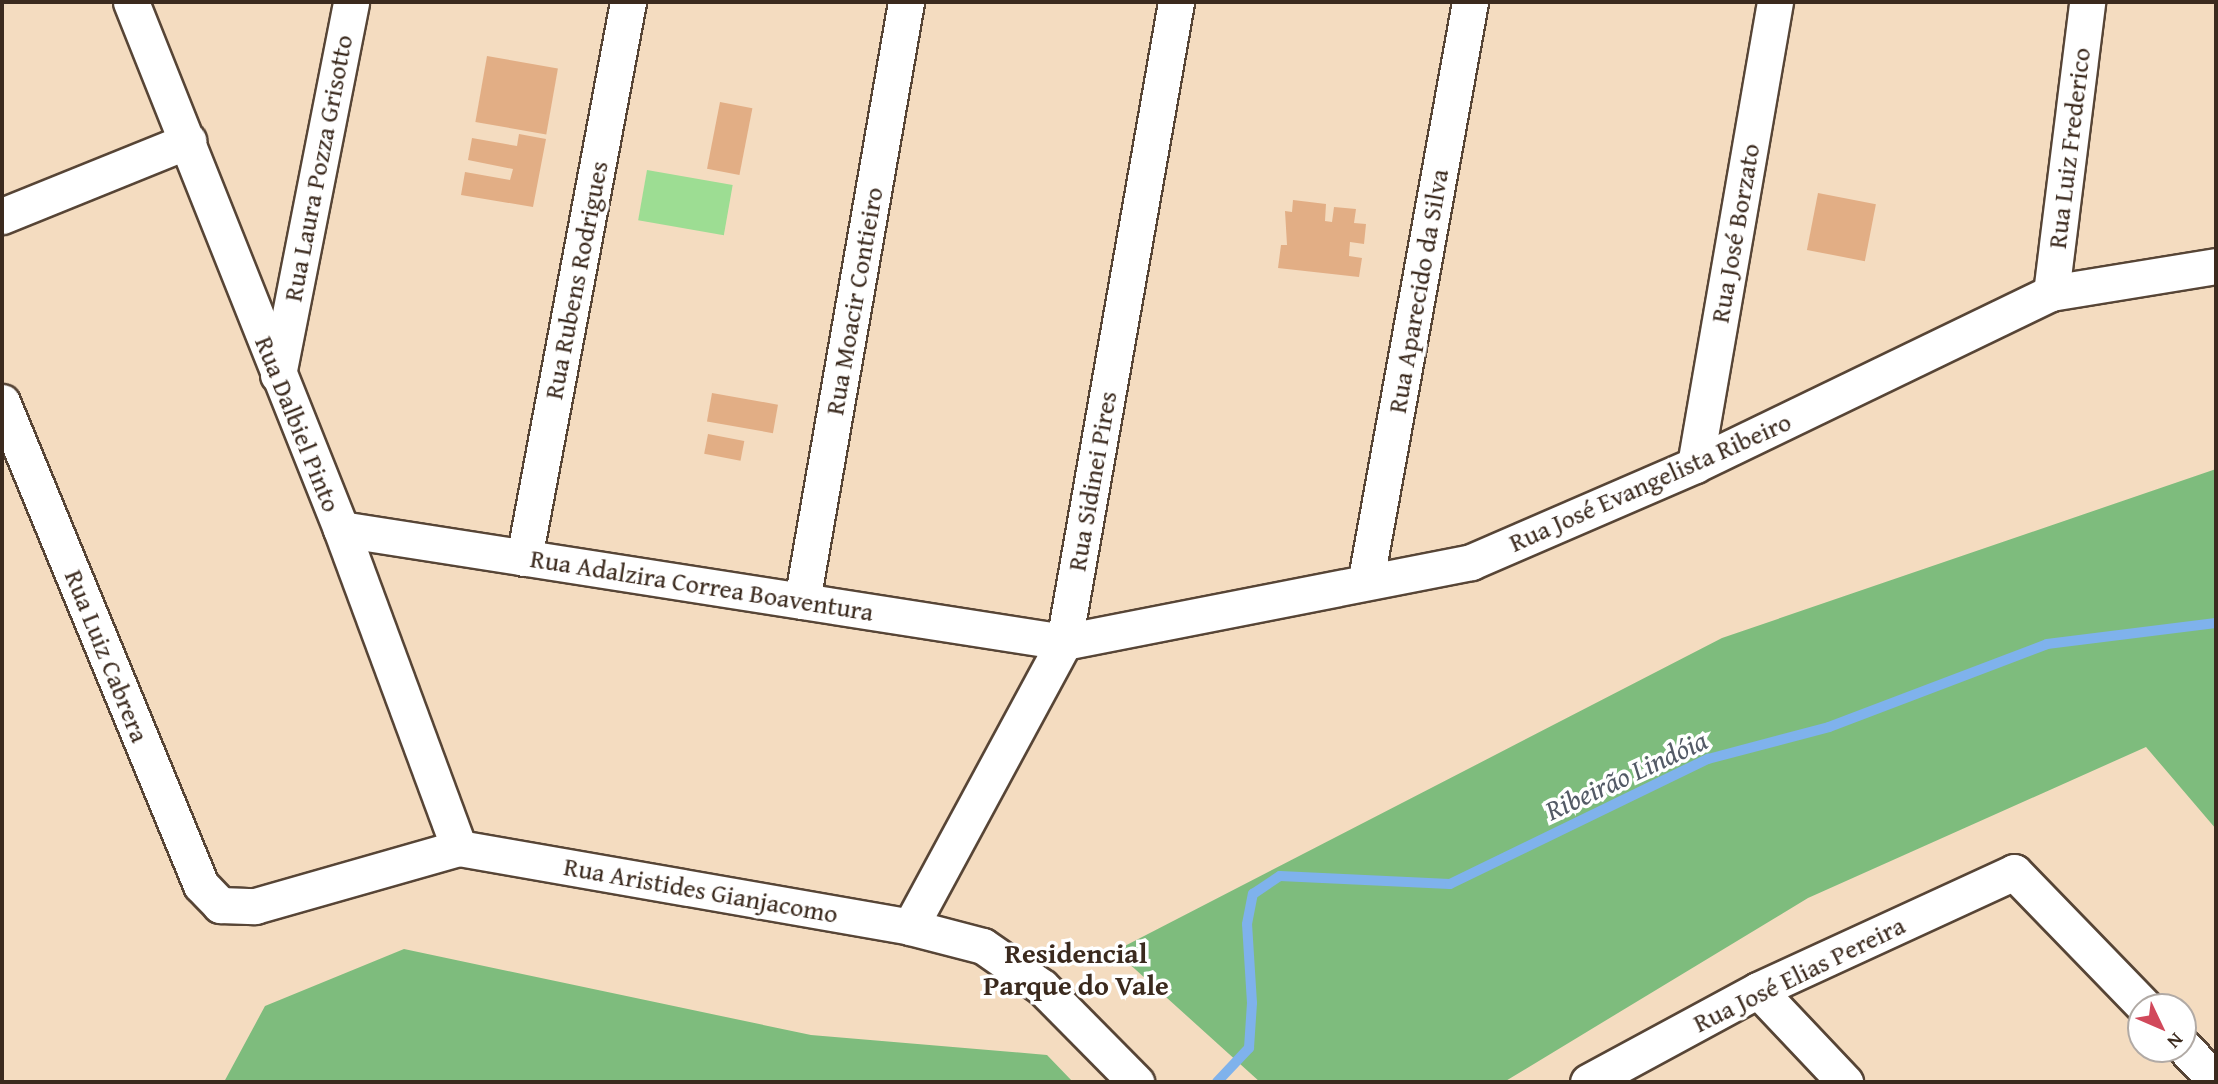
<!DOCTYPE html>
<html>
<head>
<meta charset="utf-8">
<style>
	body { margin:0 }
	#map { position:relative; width:2218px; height:1084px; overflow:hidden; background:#f4dcc0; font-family:"Gentium Book Plus",serif }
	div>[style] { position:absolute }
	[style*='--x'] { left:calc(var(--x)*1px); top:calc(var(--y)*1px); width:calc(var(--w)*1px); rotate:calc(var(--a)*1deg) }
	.green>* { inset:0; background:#9ddd93; transform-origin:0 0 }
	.forest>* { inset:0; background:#7ebc7d }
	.stream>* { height:10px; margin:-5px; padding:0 5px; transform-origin:5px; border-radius:5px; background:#7fb2ec }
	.building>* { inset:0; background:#e2ae85; transform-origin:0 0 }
	.roads { filter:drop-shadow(2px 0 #574536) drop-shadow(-2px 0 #574536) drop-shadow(0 2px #574536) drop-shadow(0 -2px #574536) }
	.street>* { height:35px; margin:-17.5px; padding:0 17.5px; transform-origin:17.5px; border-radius:17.5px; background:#fff }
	span { translate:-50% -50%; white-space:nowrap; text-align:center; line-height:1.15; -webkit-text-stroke:7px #fff; paint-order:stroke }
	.street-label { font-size:26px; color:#3b2a1e }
	.water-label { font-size:28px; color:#535a66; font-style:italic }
	.neighbourhood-label { font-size:28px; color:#3b2a1e; font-weight:700 }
	.frame { position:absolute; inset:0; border:4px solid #3b2a1e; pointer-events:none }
	.north { position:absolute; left:2127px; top:993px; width:70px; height:70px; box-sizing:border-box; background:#fff; border:2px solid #b1aaa5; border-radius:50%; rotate:134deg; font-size:19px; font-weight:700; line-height:28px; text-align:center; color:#3b2a1e }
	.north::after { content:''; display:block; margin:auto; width:24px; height:32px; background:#d1495b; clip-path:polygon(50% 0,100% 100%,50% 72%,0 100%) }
</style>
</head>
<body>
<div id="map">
	<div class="green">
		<div style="left:647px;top:170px;width:87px;height:51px;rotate:10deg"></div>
	</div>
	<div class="forest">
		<div style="clip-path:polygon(2216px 469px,2216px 829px,2146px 747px,1808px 898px,1504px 1082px,1260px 1082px,1115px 951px,1722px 638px)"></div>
		<div style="clip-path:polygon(404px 949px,811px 1035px,1047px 1055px,1073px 1082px,224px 1082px,265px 1006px)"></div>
	</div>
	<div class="stream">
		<div style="--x:1217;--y:1082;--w:47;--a:-46.7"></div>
		<div style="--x:1249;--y:1048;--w:45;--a:-86.2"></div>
		<div style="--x:1252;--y:1003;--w:79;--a:-93.6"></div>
		<div style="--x:1247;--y:924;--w:31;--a:-79"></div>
		<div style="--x:1253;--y:894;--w:32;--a:-34"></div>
		<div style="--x:1280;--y:876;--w:170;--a:2.7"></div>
		<div style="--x:1450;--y:884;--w:287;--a:-25.9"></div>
		<div style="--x:1708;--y:759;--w:125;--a:-14.8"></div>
		<div style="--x:1829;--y:727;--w:233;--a:-20.8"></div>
		<div style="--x:2047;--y:644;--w:170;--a:-7.1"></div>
	</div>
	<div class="building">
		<div style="left:487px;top:56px;width:72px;height:67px;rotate:10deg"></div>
		<div style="left:720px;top:102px;width:33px;height:68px;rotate:11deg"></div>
		<div style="clip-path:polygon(519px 134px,546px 139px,533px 207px,461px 195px,465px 172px,510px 180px,513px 169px,468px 160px,472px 138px,517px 146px)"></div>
		<div style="left:1818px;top:193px;width:59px;height:58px;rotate:11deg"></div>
		<div style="clip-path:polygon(1293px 200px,1326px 204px,1325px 221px,1332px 222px,1334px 207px,1356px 209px,1354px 223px,1366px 224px,1364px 244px,1350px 242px,1349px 256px,1362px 258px,1359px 277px,1278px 268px,1281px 245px,1287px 245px,1285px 211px,1292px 212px)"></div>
		<div style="left:712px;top:393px;width:67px;height:29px;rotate:10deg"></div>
		<div style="left:708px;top:434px;width:37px;height:20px;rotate:11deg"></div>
	</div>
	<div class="roads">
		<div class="street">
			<div style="--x:131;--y:2;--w:567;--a:68.27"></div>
			<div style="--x:341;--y:529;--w:340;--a:69.7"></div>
			<div style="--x:2;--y:216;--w:201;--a:-22"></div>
			<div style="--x:2051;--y:293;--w:293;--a:-82.9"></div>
			<div style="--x:278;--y:375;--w:380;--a:-78.9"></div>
			<div style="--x:2;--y:402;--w:522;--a:67.61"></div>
			<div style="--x:201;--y:885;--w:28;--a:46"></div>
			<div style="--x:220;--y:905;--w:35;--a:2"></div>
			<div style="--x:255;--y:906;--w:212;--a:-15.9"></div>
			<div style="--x:459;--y:848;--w:458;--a:9.9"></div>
			<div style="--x:910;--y:927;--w:75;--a:14.6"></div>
			<div style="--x:983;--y:946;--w:72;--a:34.8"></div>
			<div style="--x:1042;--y:987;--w:134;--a:45.3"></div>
			<div style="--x:1695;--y:465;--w:470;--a:-80.2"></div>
			<div style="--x:341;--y:529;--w:732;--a:8.88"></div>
			<div style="--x:1064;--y:642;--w:415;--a:-11.1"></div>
			<div style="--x:1471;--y:562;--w:244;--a:-23.4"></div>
			<div style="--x:1695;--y:465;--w:395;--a:-25.8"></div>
			<div style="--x:2051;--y:293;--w:167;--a:-9.3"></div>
			<div style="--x:524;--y:558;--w:566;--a:-79.41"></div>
			<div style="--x:1366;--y:579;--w:586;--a:-79.78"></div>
			<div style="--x:802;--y:601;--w:608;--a:-80.15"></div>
			<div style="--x:910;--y:927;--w:324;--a:-61.6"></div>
			<div style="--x:1064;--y:642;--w:650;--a:-80.07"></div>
			<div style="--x:1758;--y:990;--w:127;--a:46.6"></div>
			<div style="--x:2183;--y:1046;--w:48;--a:46.7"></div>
			<div style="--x:1588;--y:1082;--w:193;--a:-28.4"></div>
			<div style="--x:1758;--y:990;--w:282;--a:-24.7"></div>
			<div style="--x:2014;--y:872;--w:188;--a:45.9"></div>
		</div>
	</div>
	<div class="street-label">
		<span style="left:2069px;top:148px;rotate:-83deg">Rua Luiz Frederico</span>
		<span style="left:318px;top:168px;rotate:-79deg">Rua Laura Pozza Grisotto</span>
		<span style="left:1735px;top:233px;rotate:-80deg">Rua José Borzato</span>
		<span style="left:576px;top:280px;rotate:-79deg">Rua Rubens Rodrigues</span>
		<span style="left:1418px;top:291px;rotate:-80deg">Rua Aparecido da Silva</span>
		<span style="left:854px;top:301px;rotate:-80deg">Rua Moacir Contieiro</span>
		<span style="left:298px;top:424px;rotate:68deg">Rua Dalbiel Pinto</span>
		<span style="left:1092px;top:481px;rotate:-80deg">Rua Sidinei Pires</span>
		<span style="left:1650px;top:482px;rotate:-24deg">Rua José Evangelista Ribeiro</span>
		<span style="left:702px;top:585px;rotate:9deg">Rua Adalzira Correa Boaventura</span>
		<span style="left:107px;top:656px;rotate:68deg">Rua Luiz Cabrera</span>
		<span style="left:701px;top:890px;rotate:10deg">Rua Aristides Gianjacomo</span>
		<span style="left:1799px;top:974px;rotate:-26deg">Rua José Elias Pereira</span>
	</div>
	<div class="water-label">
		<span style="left:1626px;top:775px;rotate:-25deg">Ribeirão Lindóia</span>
	</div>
	<div class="neighbourhood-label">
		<span style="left:1076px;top:969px">Residencial<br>Parque do Vale</span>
	</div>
	<div class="frame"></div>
	<div class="north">N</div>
</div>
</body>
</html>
